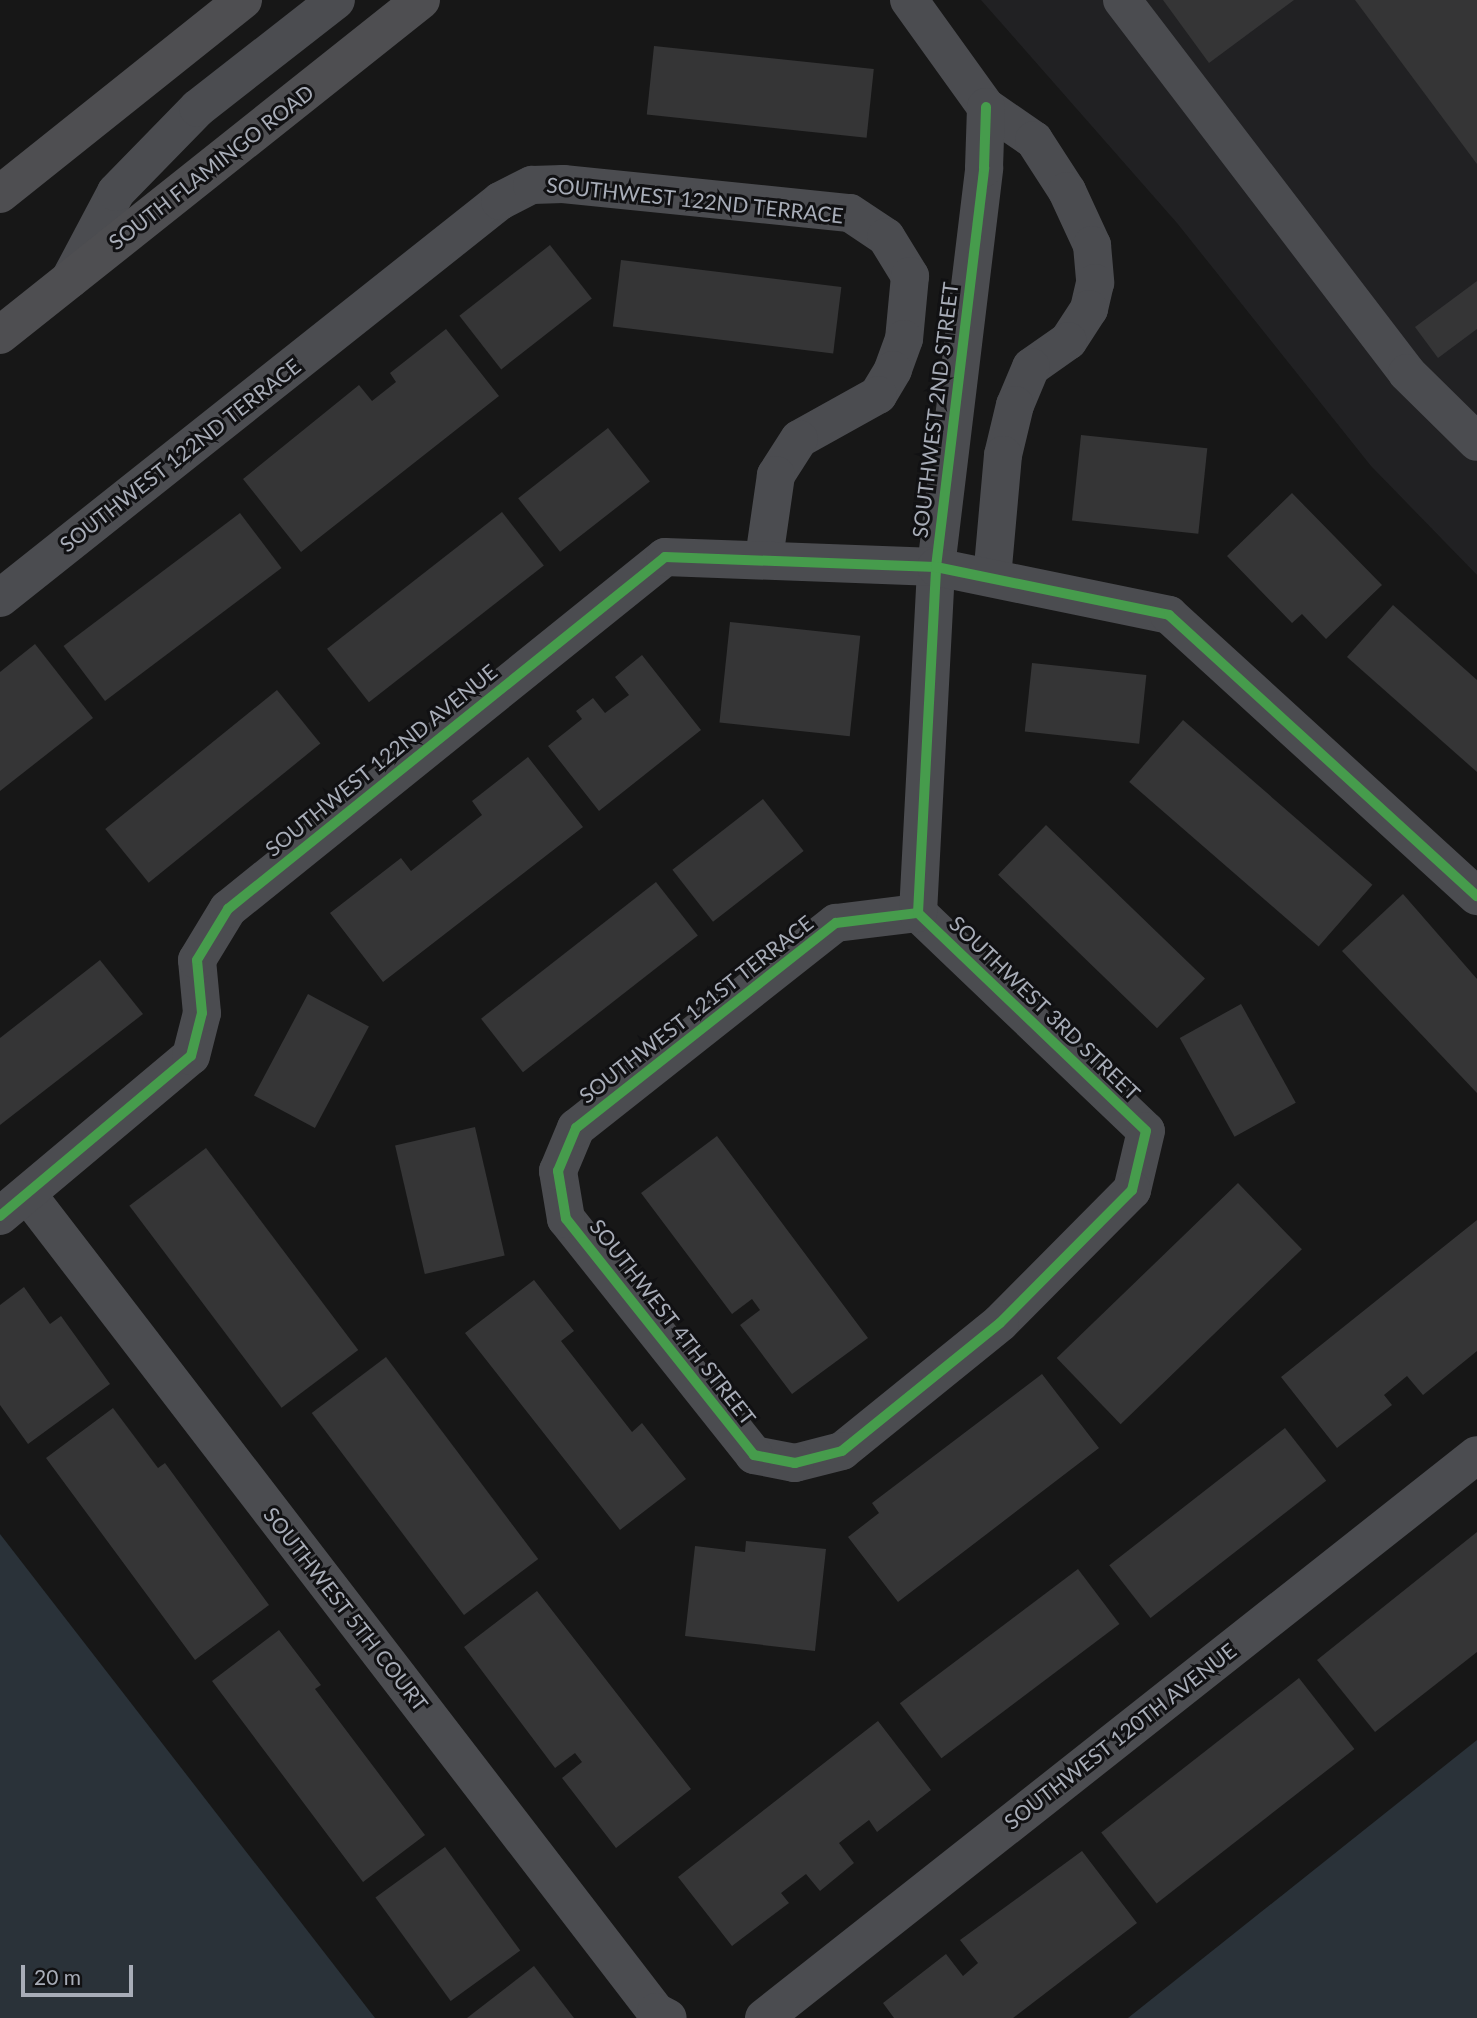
<!DOCTYPE html>
<html>
<head>
<meta charset="utf-8">
<style>
	body { margin:0 }
	#map { position:relative; width:1477px; height:2018px; overflow:hidden; background:#171717; font-family:Lato,sans-serif }
	div>[style] { position:absolute }
	[style*='--x'] { left:calc(var(--x)*1px); top:calc(var(--y)*1px); width:calc(var(--w)*1px); rotate:calc(var(--a)*1deg) }
	.built>* { inset:0; background:#212123 }
	.water>* { inset:0; background:#2a3239 }
	.building>* { inset:0; background:#353536; transform-origin:0 0 }
	.minor>* { height:38px; margin:-19px; padding:0 19px; transform-origin:19px; border-radius:19px; background:#4b4c50 }
	.highway>* { height:38px; margin:-19px; padding:0 19px; transform-origin:19px; border-radius:19px; background:#4e4e51 }
	.cycleway>* { height:10px; margin:-5px; padding:0 5px; transform-origin:5px; border-radius:5px; background:#469c4c }
	span { translate:-50% -50%; white-space:nowrap; text-align:center; line-height:1.15; -webkit-text-stroke:6px #111113; paint-order:stroke }
	.street-label { font-size:21px; color:#a8adb8 }
	.scale { position:absolute; left:21px; top:1965px; width:112px; height:32px; box-sizing:border-box; border:4px solid #a8adb8; border-top:0; padding-left:9px; font-size:21px; line-height:24px; white-space:nowrap; color:#a8adb8; -webkit-text-stroke:5px #111113; paint-order:stroke }
</style>
</head>
<body>
<div id="map">
	<div class="built">
		<div style="clip-path:polygon(981px 0,1477px 0,1477px 575px,1371px 466px,1177px 223px)"></div>
	</div>
	<div class="water">
		<div style="clip-path:polygon(0 1534px,375px 2018px,0 2018px)"></div>
		<div style="clip-path:polygon(1477px 1740px,1477px 2018px,1128px 2018px)"></div>
	</div>
	<div class="building">
		<div style="clip-path:polygon(1163px 0,1294px 0,1209px 63px)"></div>
		<div style="clip-path:polygon(1355px 0,1477px 0,1477px 164px)"></div>
		<div style="left:654px;top:46px;width:221px;height:69px;rotate:6deg"></div>
		<div style="left:550px;top:245px;width:68px;height:115px;rotate:52deg"></div>
		<div style="left:621px;top:260px;width:222px;height:67px;rotate:7deg"></div>
		<div style="clip-path:polygon(1477px 281px,1477px 329px,1438px 358px,1415px 327px)"></div>
		<div style="clip-path:polygon(446px 329px,499px 396px,301px 552px,243px 479px,359px 385px,372px 401px,396px 382px,390px 373px)"></div>
		<div style="left:608px;top:428px;width:68px;height:114px;rotate:52deg"></div>
		<div style="left:1081px;top:435px;width:127px;height:86px;rotate:6deg"></div>
		<div style="clip-path:polygon(1292px 493px,1382px 585px,1326px 639px,1302px 614px,1292px 623px,1227px 556px)"></div>
		<div style="left:502px;top:512px;width:68px;height:222px;rotate:52deg"></div>
		<div style="left:240px;top:513px;width:69px;height:221px;rotate:53deg"></div>
		<div style="clip-path:polygon(1393px 605px,1477px 680px,1477px 772px,1347px 657px)"></div>
		<div style="left:730px;top:622px;width:131px;height:101px;rotate:6deg"></div>
		<div style="clip-path:polygon(35px 644px,93px 718px,0 791px,0 672px)"></div>
		<div style="clip-path:polygon(642px 655px,701px 730px,599px 811px,548px 746px,582px 719px,576px 711px,593px 698px,605px 713px,629px 695px,615px 677px)"></div>
		<div style="left:1032px;top:663px;width:115px;height:69px;rotate:6deg"></div>
		<div style="left:277px;top:690px;width:69px;height:221px;rotate:51deg"></div>
		<div style="left:1183px;top:720px;width:251px;height:82px;rotate:41deg"></div>
		<div style="clip-path:polygon(528px 757px,583px 827px,383px 982px,330px 913px,401px 858px,411px 871px,482px 815px,472px 801px)"></div>
		<div style="left:763px;top:799px;width:66px;height:115px;rotate:52deg"></div>
		<div style="left:1046px;top:825px;width:221px;height:69px;rotate:44deg"></div>
		<div style="left:656px;top:882px;width:68px;height:222px;rotate:52deg"></div>
		<div style="clip-path:polygon(1403px 894px,1477px 979px,1477px 1093px,1342px 951px)"></div>
		<div style="clip-path:polygon(100px 960px,143px 1014px,0 1125px,0 1038px)"></div>
		<div style="left:308px;top:994px;width:69px;height:115px;rotate:28deg"></div>
		<div style="left:1241px;top:1004px;width:113px;height:70px;rotate:61deg"></div>
		<div style="left:475px;top:1127px;width:132px;height:82px;rotate:77deg"></div>
		<div style="clip-path:polygon(717px 1136px,868px 1338px,792px 1394px,740px 1325px,760px 1310px,752px 1299px,732px 1314px,641px 1193px)"></div>
		<div style="left:206px;top:1148px;width:253px;height:96px;rotate:53deg"></div>
		<div style="left:1238px;top:1183px;width:92px;height:252px;rotate:46deg"></div>
		<div style="clip-path:polygon(1477px 1220px,1477px 1351px,1423px 1395px,1407px 1376px,1384px 1395px,1392px 1405px,1337px 1448px,1281px 1377px)"></div>
		<div style="clip-path:polygon(534px 1280px,574px 1331px,561px 1341px,632px 1432px,642px 1423px,686px 1479px,620px 1530px,465px 1333px)"></div>
		<div style="clip-path:polygon(24px 1287px,50px 1324px,61px 1316px,110px 1384px,28px 1444px,0 1405px,0 1305px)"></div>
		<div style="left:386px;top:1357px;width:253px;height:93px;rotate:53deg"></div>
		<div style="clip-path:polygon(1042px 1374px,1099px 1448px,898px 1602px,848px 1537px,879px 1513px,872px 1503px)"></div>
		<div style="clip-path:polygon(113px 1408px,158px 1468px,165px 1463px,269px 1605px,195px 1660px,46px 1458px)"></div>
		<div style="left:1285px;top:1428px;width:67px;height:223px;rotate:52deg"></div>
		<div style="clip-path:polygon(1477px 1532px,1477px 1652px,1375px 1732px,1317px 1660px)"></div>
		<div style="clip-path:polygon(746px 1541px,826px 1549px,815px 1651px,685px 1636px,695px 1546px,745px 1552px)"></div>
		<div style="left:1078px;top:1569px;width:69px;height:223px;rotate:53deg"></div>
		<div style="clip-path:polygon(537px 1591px,691px 1789px,616px 1848px,562px 1778px,582px 1762px,575px 1753px,555px 1768px,464px 1647px)"></div>
		<div style="clip-path:polygon(279px 1630px,321px 1685px,315px 1689px,425px 1835px,363px 1882px,212px 1681px)"></div>
		<div style="left:1299px;top:1678px;width:90px;height:251px;rotate:52deg"></div>
		<div style="clip-path:polygon(878px 1721px,931px 1790px,877px 1832px,869px 1820px,839px 1843px,854px 1863px,820px 1891px,806px 1874px,781px 1893px,789px 1903px,732px 1946px,678px 1877px)"></div>
		<div style="left:445px;top:1847px;width:128px;height:86px;rotate:54deg"></div>
		<div style="clip-path:polygon(1082px 1851px,1137px 1923px,1013px 2018px,894px 2018px,883px 2003px,946px 1954px,963px 1976px,978px 1963px,960px 1940px)"></div>
		<div style="clip-path:polygon(534px 1966px,574px 2018px,467px 2018px)"></div>
	</div>
	<div class="minor">
		<div style="--x:909;--y:0;--w:132;--a:54.3"></div>
		<div style="--x:986;--y:107;--w:58;--a:34.5"></div>
		<div style="--x:1034;--y:140;--w:61;--a:57.1"></div>
		<div style="--x:1067;--y:191;--w:60;--a:65.2"></div>
		<div style="--x:1092;--y:245;--w:38;--a:85"></div>
		<div style="--x:1095;--y:283;--w:27;--a:103"></div>
		<div style="--x:1089;--y:309;--w:38;--a:123"></div>
		<div style="--x:1068;--y:341;--w:45;--a:144.9"></div>
		<div style="--x:1031;--y:367;--w:41;--a:112.8"></div>
		<div style="--x:1015;--y:405;--w:51;--a:103.5"></div>
		<div style="--x:1003;--y:455;--w:123;--a:95.1"></div>
		<div style="--x:1122;--y:0;--w:469;--a:52.6"></div>
		<div style="--x:1407;--y:373;--w:98;--a:44.6"></div>
		<div style="--x:70;--y:279;--w:98;--a:-62.1"></div>
		<div style="--x:116;--y:192;--w:117;--a:-45.7"></div>
		<div style="--x:198;--y:108;--w:175;--a:-38"></div>
		<div style="--x:0;--y:598;--w:638;--a:-38.45"></div>
		<div style="--x:500;--y:201;--w:36;--a:-27"></div>
		<div style="--x:532;--y:185;--w:31;--a:-2"></div>
		<div style="--x:563;--y:184;--w:288;--a:5.8"></div>
		<div style="--x:850;--y:213;--w:43;--a:33.7"></div>
		<div style="--x:886;--y:237;--w:46;--a:58.4"></div>
		<div style="--x:910;--y:276;--w:63;--a:95.4"></div>
		<div style="--x:904;--y:339;--w:33;--a:110"></div>
		<div style="--x:893;--y:370;--w:29;--a:121"></div>
		<div style="--x:878;--y:395;--w:90;--a:150.9"></div>
		<div style="--x:799;--y:439;--w:43;--a:122.6"></div>
		<div style="--x:776;--y:475;--w:84;--a:98.2"></div>
		<div style="--x:918;--y:913;--w:315;--a:43.7"></div>
		<div style="--x:1146;--y:1131;--w:61;--a:103.3"></div>
		<div style="--x:1132;--y:1190;--w:187;--a:134.8"></div>
		<div style="--x:1000;--y:1323;--w:203;--a:141"></div>
		<div style="--x:842;--y:1451;--w:49;--a:165.7"></div>
		<div style="--x:795;--y:1463;--w:42;--a:-169"></div>
		<div style="--x:754;--y:1455;--w:302;--a:-128.5"></div>
		<div style="--x:566;--y:1219;--w:49;--a:-99.5"></div>
		<div style="--x:558;--y:1171;--w:47;--a:-67.3"></div>
		<div style="--x:576;--y:1128;--w:331;--a:-38.3"></div>
		<div style="--x:836;--y:923;--w:83;--a:-7"></div>
		<div style="--x:918;--y:913;--w:346;--a:-87"></div>
		<div style="--x:936;--y:567;--w:402;--a:-83.1"></div>
		<div style="--x:984;--y:168;--w:61;--a:-88.1"></div>
		<div style="--x:28;--y:1195;--w:1030;--a:52.45"></div>
		<div style="--x:656;--y:2012;--w:13;--a:27"></div>
		<div style="--x:0;--y:1216;--w:249;--a:-40"></div>
		<div style="--x:191;--y:1056;--w:44;--a:-75.7"></div>
		<div style="--x:202;--y:1013;--w:53;--a:-95.4"></div>
		<div style="--x:197;--y:960;--w:60;--a:-58.7"></div>
		<div style="--x:228;--y:909;--w:561;--a:-38.85"></div>
		<div style="--x:665;--y:557;--w:271;--a:2.1"></div>
		<div style="--x:936;--y:567;--w:238;--a:11.6"></div>
		<div style="--x:1169;--y:615;--w:417;--a:42.4"></div>
		<div style="--x:764;--y:2018;--w:908;--a:-38.3"></div>
	</div>
	<div class="highway">
		<div style="--x:0;--y:194;--w:311;--a:-38.6"></div>
		<div style="--x:0;--y:335;--w:538;--a:-38.51"></div>
	</div>
	<div class="cycleway">
		<div style="--x:918;--y:913;--w:315;--a:43.7"></div>
		<div style="--x:1146;--y:1131;--w:61;--a:103.3"></div>
		<div style="--x:1132;--y:1190;--w:187;--a:134.8"></div>
		<div style="--x:1000;--y:1323;--w:203;--a:141"></div>
		<div style="--x:842;--y:1451;--w:49;--a:165.7"></div>
		<div style="--x:795;--y:1463;--w:42;--a:-169"></div>
		<div style="--x:754;--y:1455;--w:302;--a:-128.5"></div>
		<div style="--x:566;--y:1219;--w:49;--a:-99.5"></div>
		<div style="--x:558;--y:1171;--w:47;--a:-67.3"></div>
		<div style="--x:576;--y:1128;--w:331;--a:-38.3"></div>
		<div style="--x:836;--y:923;--w:83;--a:-7"></div>
		<div style="--x:918;--y:913;--w:346;--a:-87"></div>
		<div style="--x:936;--y:567;--w:402;--a:-83.1"></div>
		<div style="--x:984;--y:168;--w:61;--a:-88.1"></div>
		<div style="--x:0;--y:1216;--w:249;--a:-40"></div>
		<div style="--x:191;--y:1056;--w:44;--a:-75.7"></div>
		<div style="--x:202;--y:1013;--w:53;--a:-95.4"></div>
		<div style="--x:197;--y:960;--w:60;--a:-58.7"></div>
		<div style="--x:228;--y:909;--w:561;--a:-38.85"></div>
		<div style="--x:665;--y:557;--w:271;--a:2.1"></div>
		<div style="--x:936;--y:567;--w:238;--a:11.6"></div>
		<div style="--x:1169;--y:615;--w:417;--a:42.4"></div>
	</div>
	<div class="street-label">
		<span style="left:211px;top:167px;rotate:-38deg">SOUTH FLAMINGO ROAD</span>
		<span style="left:695px;top:200px;rotate:6deg">SOUTHWEST 122ND TERRACE</span>
		<span style="left:935px;top:410px;rotate:-83deg">SOUTHWEST 2ND STREET</span>
		<span style="left:180px;top:455px;rotate:-38deg">SOUTHWEST 122ND TERRACE</span>
		<span style="left:381px;top:760px;rotate:-39deg">SOUTHWEST 122ND AVENUE</span>
		<span style="left:1045px;top:1008px;rotate:44deg">SOUTHWEST 3RD STREET</span>
		<span style="left:696px;top:1009px;rotate:-38deg">SOUTHWEST 121ST TERRACE</span>
		<span style="left:673px;top:1322px;rotate:52deg">SOUTHWEST 4TH STREET</span>
		<span style="left:346px;top:1609px;rotate:52deg">SOUTHWEST 5TH COURT</span>
		<span style="left:1120px;top:1736px;rotate:-38deg">SOUTHWEST 120TH AVENUE</span>
	</div>
	<div class="scale">20 m</div>
</div>
</body>
</html>
